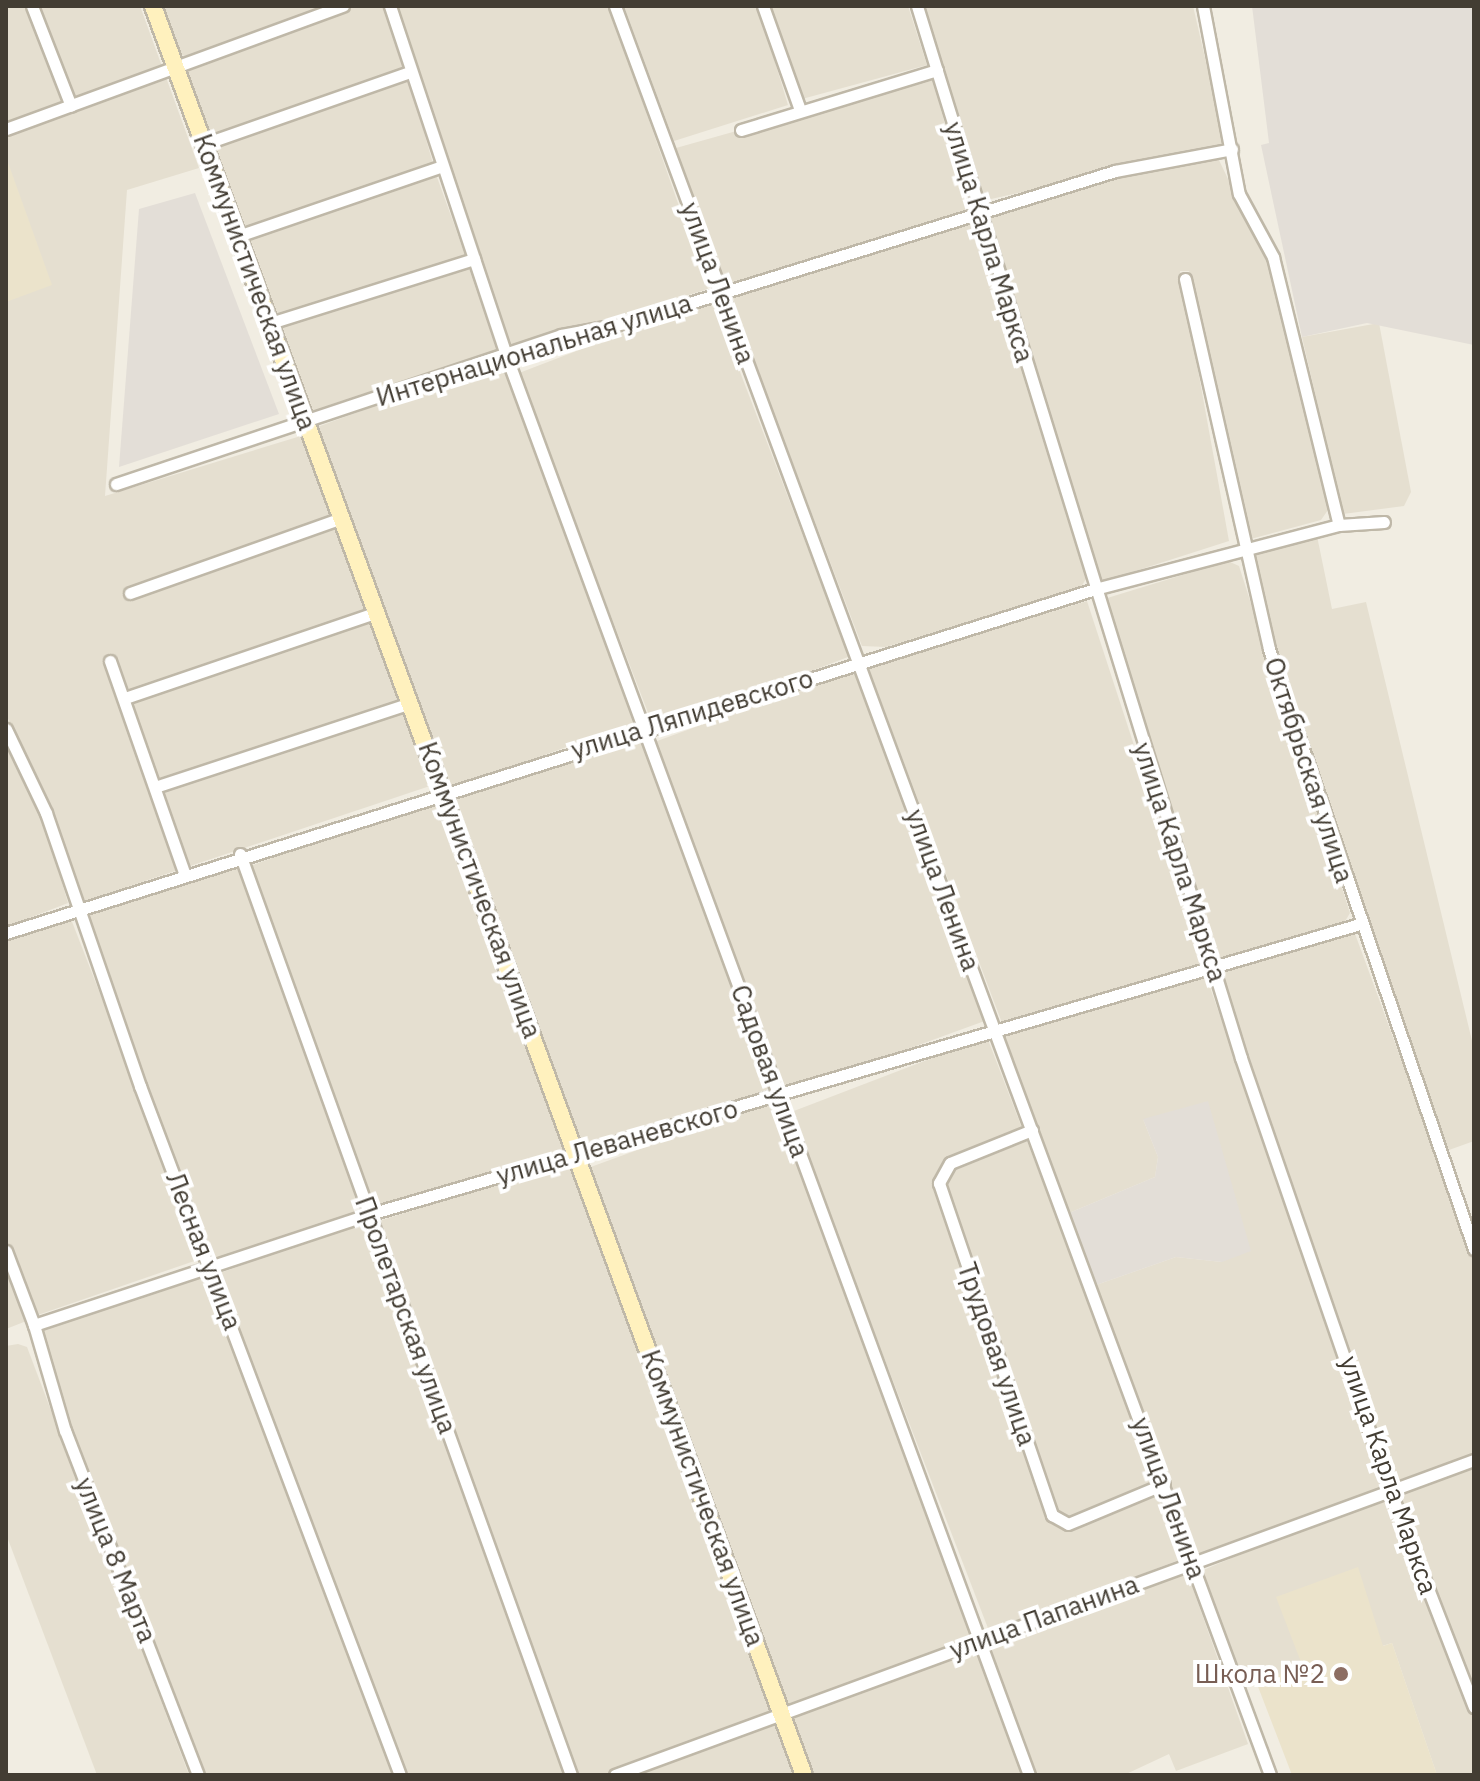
<!DOCTYPE html>
<html>
<head>
<meta charset="utf-8">
<style>
	body { margin:0 }
	#map { position:relative; width:1480px; height:1781px; overflow:hidden; background:#f1ede2; font-family:"IBM Plex Sans",sans-serif }
	div>[style] { position:absolute }
	[style*='--x'] { left:calc(var(--x)*1px); top:calc(var(--y)*1px); width:calc(var(--w)*1px); rotate:calc(var(--a)*1deg) }
	.residential>* { inset:0; background:#e5dfd0; transform-origin:0 0 }
	.industrial>* { inset:0; background:#e3ded7 }
	.education>* { inset:0; background:#ebe3cb }
	.roads { filter:drop-shadow(2px 0 #bfb8a8) drop-shadow(-2px 0 #bfb8a8) drop-shadow(0 2px #bfb8a8) drop-shadow(0 -2px #bfb8a8) }
	.street>* { height:11px; margin:-5.5px; padding:0 5.5px; transform-origin:5.5px; border-radius:5.5px; background:#fff }
	.secondary>* { height:16px; margin:-8px; padding:0 8px; transform-origin:8px; border-radius:8px; background:#fff1be }
	.dots>* { width:22px; height:22px; translate:-50% -50%; box-sizing:border-box; border:4px solid #fff; border-radius:50% }
	span { translate:-50% -50%; white-space:nowrap; text-align:center; line-height:1.15; -webkit-text-stroke:8px #fff; paint-order:stroke }
	.street-label { font-size:26px; color:#433d33 }
	.education-label { font-size:26px; color:#785e54 }
	.right { translate:-100% -50%; text-align:right }
	.frame { position:absolute; inset:0; border:8px solid #433d33; pointer-events:none }
</style>
</head>
<body>
<div id="map">
	<div class="residential">
		<div style="clip-path:polygon(6px 6px,140px 6px,199px 168px,127px 190px,105px 496px,304px 435px,433px 785px,85px 901px,6px 714px)"></div>
		<div style="clip-path:polygon(158px 6px,334px 6px,185px 56px,177px 54px)"></div>
		<div style="clip-path:polygon(357px 6px,387px 6px,437px 177px,500px 352px,311px 415px,183px 66px)"></div>
		<div style="clip-path:polygon(393px 6px,609px 6px,708px 289px,508px 350px)"></div>
		<div style="clip-path:polygon(624px 6px,758px 6px,788px 105px,674px 141px)"></div>
		<div style="clip-path:polygon(767px 6px,908px 6px,927px 65px,802px 99px)"></div>
		<div style="clip-path:polygon(922px 6px,1193px 6px,1224px 140px,1218px 149px,982px 201px)"></div>
		<div style="clip-path:polygon(932px 76px,968px 210px,736px 283px,722px 279px,676px 148px)"></div>
		<div style="clip-path:polygon(1218px 158px,1267px 261px,1328px 510px,1321px 520px,1247px 540px,1241px 534px,1189px 271px,1180px 271px,1229px 541px,1098px 583px,986px 216px,1113px 175px)"></div>
		<div style="clip-path:polygon(975px 221px,1086px 579px,1081px 587px,886px 647px,862px 646px,729px 295px)"></div>
		<div style="left:712px;top:299px;width:383px;height:208px;rotate:69deg"></div>
		<div style="clip-path:polygon(1379px 323px,1411px 492px,1404px 506px,1343px 514px,1302px 337px)"></div>
		<div style="left:504px;top:359px;width:386px;height:201px;rotate:70deg"></div>
		<div style="clip-path:polygon(1317px 536px,1332px 609px,1366px 602px,1474px 1049px,1474px 1141px,1449px 1150px,1420px 1086px,1247px 556px)"></div>
		<div style="clip-path:polygon(1228px 561px,1239px 566px,1350px 913px,1344px 923px,1219px 958px,1104px 599px)"></div>
		<div style="clip-path:polygon(1087px 601px,1203px 957px,1198px 965px,1002px 1023px,868px 667px)"></div>
		<div style="left:855px;top:669px;width:375px;height:212px;rotate:70deg"></div>
		<div style="left:640px;top:733px;width:382px;height:199px;rotate:70deg"></div>
		<div style="clip-path:polygon(6px 747px,42px 816px,68px 903px,6px 927px)"></div>
		<div style="left:437px;top:798px;width:377px;height:202px;rotate:70deg"></div>
		<div style="left:238px;top:859px;width:373px;height:162px;rotate:70deg"></div>
		<div style="clip-path:polygon(69px 914px,203px 1258px,35px 1316px,6px 1238px,6px 939px)"></div>
		<div style="clip-path:polygon(1354px 931px,1412px 1089px,1434px 1128px,1474px 1258px,1474px 1454px,1393px 1482px,1218px 969px)"></div>
		<div style="clip-path:polygon(1205px 973px,1385px 1486px,1203px 1555px,1194px 1550px,1096px 1285px,1176px 1257px,1222px 1262px,1143px 1119px,1158px 1157px,1155px 1177px,1069px 1213px,1002px 1037px)"></div>
		<div style="left:987px;top:1037px;width:557px;height:211px;rotate:69deg"></div>
		<div style="left:775px;top:1100px;width:573px;height:199px;rotate:70deg"></div>
		<div style="clip-path:polygon(570px 1161px,772px 1710px,608px 1775px,573px 1775px,376px 1222px)"></div>
		<div style="left:366px;top:1220px;width:591px;height:158px;rotate:70deg"></div>
		<div style="clip-path:polygon(6px 1260px,29px 1320px,6px 1329px)"></div>
		<div style="clip-path:polygon(206px 1270px,398px 1775px,206px 1775px,72px 1429px,42px 1348px,44px 1327px)"></div>
		<div style="clip-path:polygon(18px 1344px,27px 1347px,189px 1775px,97px 1775px,6px 1534px,6px 1346px)"></div>
		<div style="clip-path:polygon(1474px 1463px,1474px 1695px,1394px 1489px)"></div>
		<div style="clip-path:polygon(1388px 1492px,1474px 1718px,1474px 1775px,1437px 1775px,1392px 1643px,1245px 1687px,1201px 1571px)"></div>
		<div style="clip-path:polygon(1187px 1572px,1248px 1744px,1176px 1771px,1169px 1754px,1124px 1775px,1034px 1775px,987px 1641px)"></div>
		<div style="clip-path:polygon(976px 1648px,1024px 1775px,807px 1775px,788px 1717px)"></div>
		<div style="clip-path:polygon(777px 1720px,798px 1775px,627px 1775px)"></div>
	</div>
	<div class="industrial">
		<div style="clip-path:polygon(1252px 6px,1474px 6px,1474px 345px,1367px 323px,1302px 337px,1261px 145px,1269px 143px)"></div>
		<div style="clip-path:polygon(195px 193px,279px 414px,119px 467px,139px 209px)"></div>
		<div style="clip-path:polygon(1208px 1101px,1251px 1251px,1222px 1262px,1176px 1257px,1096px 1285px,1069px 1213px,1155px 1177px,1158px 1157px,1143px 1119px)"></div>
	</div>
	<div class="education">
		<div style="clip-path:polygon(6px 157px,52px 285px,6px 302px)"></div>
		<div style="clip-path:polygon(1358px 1567px,1383px 1646px,1392px 1643px,1437px 1775px,1292px 1775px,1257px 1684px,1302px 1665px,1276px 1597px)"></div>
	</div>
	<div class="roads">
		<div class="street">
			<div style="--x:32;--y:6;--w:107;--a:68.7"></div>
			<div style="--x:390;--y:6;--w:367;--a:71.6"></div>
			<div style="--x:615;--y:6;--w:1886;--a:69.68"></div>
			<div style="--x:763;--y:6;--w:110;--a:70.4"></div>
			<div style="--x:917;--y:6;--w:1101;--a:72.88"></div>
			<div style="--x:1241;--y:1058;--w:455;--a:71"></div>
			<div style="--x:1389;--y:1488;--w:235;--a:68.8"></div>
			<div style="--x:1203;--y:6;--w:191;--a:79.2"></div>
			<div style="--x:1239;--y:194;--w:72;--a:61.6"></div>
			<div style="--x:1273;--y:257;--w:276;--a:76.2"></div>
			<div style="--x:6;--y:129;--w:359;--a:-20.1"></div>
			<div style="--x:741;--y:130;--w:205;--a:-17"></div>
			<div style="--x:204;--y:144;--w:218;--a:-19.3"></div>
			<div style="--x:238;--y:236;--w:213;--a:-18.9"></div>
			<div style="--x:1185;--y:279;--w:379;--a:77.2"></div>
			<div style="--x:1269;--y:649;--w:634;--a:71.14"></div>
			<div style="--x:270;--y:323;--w:214;--a:-17.4"></div>
			<div style="--x:510;--y:366;--w:1502;--a:69.78"></div>
			<div style="--x:116;--y:484;--w:469;--a:-18.5"></div>
			<div style="--x:561;--y:335;--w:65;--a:-10.6"></div>
			<div style="--x:625;--y:323;--w:513;--a:-17.23"></div>
			<div style="--x:1115;--y:171;--w:119;--a:-10.6"></div>
			<div style="--x:130;--y:593;--w:225;--a:-19.5"></div>
			<div style="--x:110;--y:661;--w:224;--a:70.7"></div>
			<div style="--x:125;--y:698;--w:266;--a:-18.8"></div>
			<div style="--x:6;--y:729;--w:93;--a:64.5"></div>
			<div style="--x:46;--y:813;--w:289;--a:71"></div>
			<div style="--x:140;--y:1086;--w:736;--a:69.33"></div>
			<div style="--x:155;--y:787;--w:269;--a:-18.2"></div>
			<div style="--x:240;--y:854;--w:979;--a:70.23"></div>
			<div style="--x:6;--y:933;--w:1142;--a:-17.53"></div>
			<div style="--x:1095;--y:589;--w:252;--a:-14.7"></div>
			<div style="--x:1339;--y:525;--w:45;--a:-3.8"></div>
			<div style="--x:1032;--y:1130;--w:88;--a:158.1"></div>
			<div style="--x:950;--y:1163;--w:23;--a:119"></div>
			<div style="--x:939;--y:1183;--w:351;--a:71.2"></div>
			<div style="--x:1052;--y:1515;--w:18;--a:29"></div>
			<div style="--x:1068;--y:1524;--w:104;--a:-22.6"></div>
			<div style="--x:6;--y:1251;--w:79;--a:69.3"></div>
			<div style="--x:198;--y:1775;--w:369;--a:-111.1"></div>
			<div style="--x:65;--y:1431;--w:110;--a:-106.3"></div>
			<div style="--x:34;--y:1325;--w:354;--a:-18.3"></div>
			<div style="--x:370;--y:1214;--w:1032;--a:-16.33"></div>
			<div style="--x:615;--y:1775;--w:915;--a:-20.14"></div>
		</div>
		<div class="secondary">
			<div style="--x:153;--y:6;--w:1885;--a:69.8"></div>
		</div>
	</div>
	<div class="dots">
		<div style="left:1341px;top:1674px;background:#8d6e63"></div>
	</div>
	<div class="street-label">
		<span style="left:989px;top:242px;rotate:73deg">улица Карла Маркса</span>
		<span style="left:255px;top:282px;rotate:70deg">Коммунистическая улица</span>
		<span style="left:718px;top:283px;rotate:70deg">улица Ленина</span>
		<span style="left:534px;top:350px;rotate:-17deg">Интернациональная улица</span>
		<span style="left:692px;top:714px;rotate:-17deg">улица Ляпидевского</span>
		<span style="left:1309px;top:770px;rotate:72deg">Октябрьская улица</span>
		<span style="left:1180px;top:862px;rotate:72deg">улица Карла Маркса</span>
		<span style="left:480px;top:890px;rotate:70deg">Коммунистическая улица</span>
		<span style="left:943px;top:890px;rotate:70deg">улица Ленина</span>
		<span style="left:770px;top:1071px;rotate:70deg">Садовая улица</span>
		<span style="left:617px;top:1142px;rotate:-16deg">улица Леваневского</span>
		<span style="left:204px;top:1251px;rotate:69deg">Лесная улица</span>
		<span style="left:406px;top:1315px;rotate:70deg">Пролетарская улица</span>
		<span style="left:997px;top:1354px;rotate:71deg">Трудовая улица</span>
		<span style="left:1389px;top:1475px;rotate:71deg">улица Карла Маркса</span>
		<span style="left:703px;top:1498px;rotate:70deg">Коммунистическая улица</span>
		<span style="left:1169px;top:1498px;rotate:70deg">улица Ленина</span>
		<span style="left:116px;top:1560px;rotate:68deg">улица 8 Марта</span>
		<span style="left:1044px;top:1617px;rotate:-20deg">улица Папанина</span>
	</div>
	<div class="education-label">
		<span class="right" style="left:1325px;top:1674px">Школа №2</span>
	</div>
	<div class="frame"></div>
</div>
</body>
</html>
